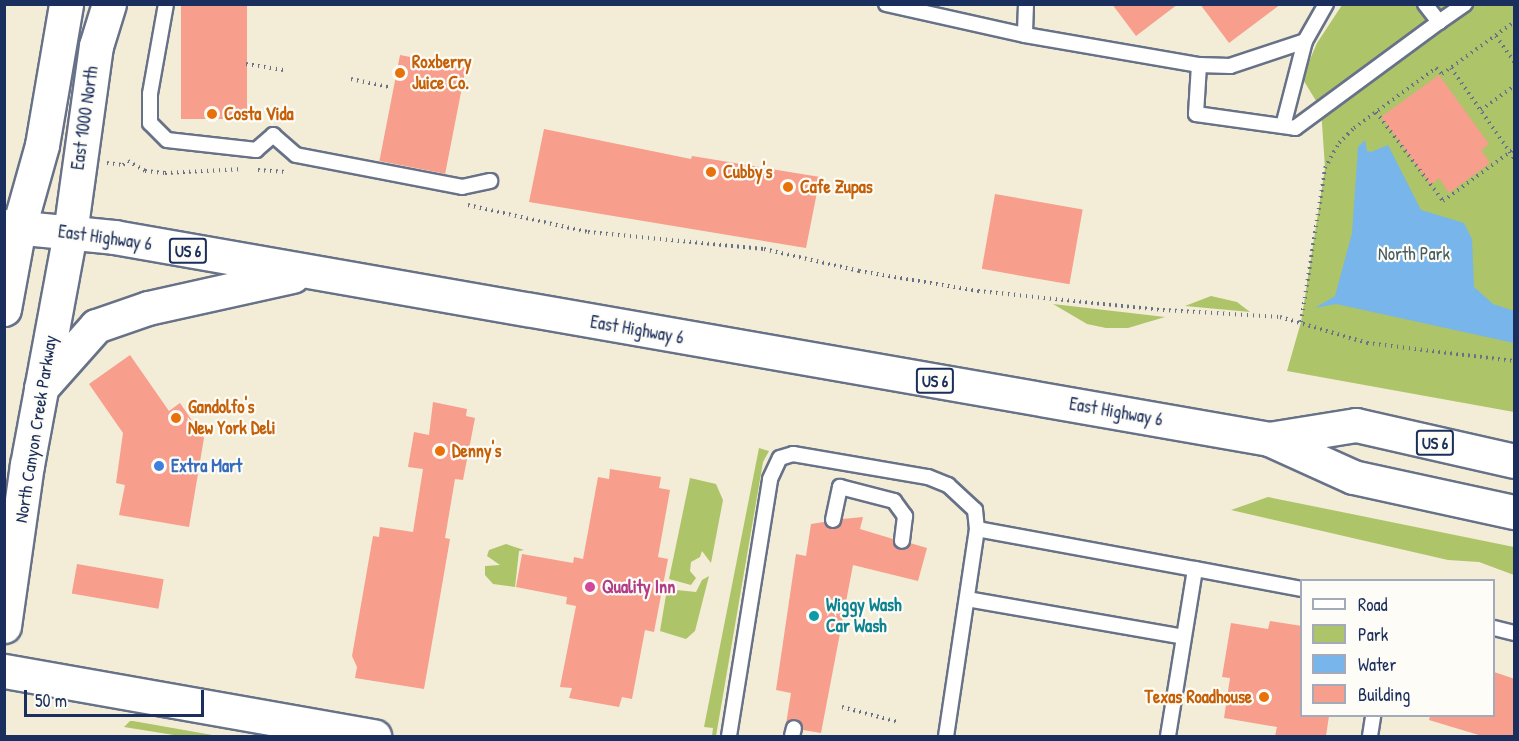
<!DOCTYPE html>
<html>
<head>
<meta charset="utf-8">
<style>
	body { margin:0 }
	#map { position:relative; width:1519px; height:741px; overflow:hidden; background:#f3edd7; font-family:"Patrick Hand",sans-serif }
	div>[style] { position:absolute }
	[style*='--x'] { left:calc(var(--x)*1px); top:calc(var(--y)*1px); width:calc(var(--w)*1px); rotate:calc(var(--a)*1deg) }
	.green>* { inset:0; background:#aec469 }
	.water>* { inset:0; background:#77b5ea }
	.building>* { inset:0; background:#f79e8d; transform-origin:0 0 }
	.path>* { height:4px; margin-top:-2px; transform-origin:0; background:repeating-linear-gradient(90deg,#677288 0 1.5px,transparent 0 6px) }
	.roads { filter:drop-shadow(2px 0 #677288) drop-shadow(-2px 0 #677288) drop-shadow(0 2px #677288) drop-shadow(0 -2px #677288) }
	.lane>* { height:14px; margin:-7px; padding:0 7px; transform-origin:7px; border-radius:7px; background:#fff }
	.secondary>* { height:33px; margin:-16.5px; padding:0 16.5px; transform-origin:16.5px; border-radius:16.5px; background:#fff }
	.highway>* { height:33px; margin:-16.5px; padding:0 16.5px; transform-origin:16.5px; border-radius:16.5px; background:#fff }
	.dots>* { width:16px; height:16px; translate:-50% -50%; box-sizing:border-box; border:3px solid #fdfcf7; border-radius:50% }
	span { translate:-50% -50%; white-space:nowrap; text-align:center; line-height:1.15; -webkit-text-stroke:4.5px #fdfcf7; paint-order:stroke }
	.shield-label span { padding:2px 4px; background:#fdfcf7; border:2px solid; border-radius:4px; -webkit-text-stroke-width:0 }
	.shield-label { font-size:16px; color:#1b2f5e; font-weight:700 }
	.food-label { font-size:18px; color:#c56008; font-weight:700 }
	.left { translate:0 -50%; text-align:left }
	.right { translate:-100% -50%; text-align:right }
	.street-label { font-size:18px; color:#1b2f5e }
	.park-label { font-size:18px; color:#475c61 }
	.shop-label { font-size:18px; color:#366cbe; font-weight:700 }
	.hotel-label { font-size:18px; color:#b23c85; font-weight:700 }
	.culture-label { font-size:18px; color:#0d838f; font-weight:700 }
	.frame { position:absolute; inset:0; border:6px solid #1b2f5e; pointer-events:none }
	.legend { position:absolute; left:1300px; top:579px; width:195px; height:138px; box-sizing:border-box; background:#fdfcf7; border:2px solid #a3aaba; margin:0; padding:8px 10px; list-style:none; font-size:18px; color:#1b2f5e }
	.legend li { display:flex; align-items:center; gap:12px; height:30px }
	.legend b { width:30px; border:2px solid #a3aaba }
	.scale { position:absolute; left:24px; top:690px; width:180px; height:27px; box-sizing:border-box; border:3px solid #1b2f5e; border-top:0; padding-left:8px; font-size:18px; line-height:21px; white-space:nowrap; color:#1b2f5e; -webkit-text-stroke:4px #fdfcf7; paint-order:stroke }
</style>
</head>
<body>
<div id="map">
	<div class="green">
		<div style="clip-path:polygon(1342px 5px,1514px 5px,1514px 412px,1287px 371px,1301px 322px,1325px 168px,1321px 109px,1302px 78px,1317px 43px)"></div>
		<div style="clip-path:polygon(1211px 296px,1237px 302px,1250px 312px,1185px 306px)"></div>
		<div style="clip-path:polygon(1053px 304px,1165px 317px,1128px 328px,1106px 328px,1087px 324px)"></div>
		<div style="clip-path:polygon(759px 448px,769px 451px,763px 462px,716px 736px,712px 736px,713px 728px,704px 727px)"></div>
		<div style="clip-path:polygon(690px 478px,716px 484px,723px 500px,711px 563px,702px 551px,700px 557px,691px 562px,690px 571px,696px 578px,691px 585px,669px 579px)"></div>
		<div style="clip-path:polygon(1268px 497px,1514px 547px,1514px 575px,1479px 562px,1448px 560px,1231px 510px)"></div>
		<div style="clip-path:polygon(506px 544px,524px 550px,519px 551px,515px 587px,493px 584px,485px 575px,485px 566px,500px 565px,487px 556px,489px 550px)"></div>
		<div style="clip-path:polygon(709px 576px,695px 631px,686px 639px,660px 631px,667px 589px,696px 592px,702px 580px)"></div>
		<div style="clip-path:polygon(130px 721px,133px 721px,218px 736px,180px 736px,124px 727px)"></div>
	</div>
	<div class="water">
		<div style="clip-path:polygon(1365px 140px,1367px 151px,1371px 152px,1388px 145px,1421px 210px,1464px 223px,1472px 239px,1474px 287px,1493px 304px,1514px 311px,1514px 343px,1336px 304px,1315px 308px,1335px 296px,1352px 233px,1358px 147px)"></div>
	</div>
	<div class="building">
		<div style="left:181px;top:4px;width:66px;height:115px"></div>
		<div style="clip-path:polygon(1112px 4px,1178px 4px,1136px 36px)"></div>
		<div style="clip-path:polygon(1200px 4px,1281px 4px,1229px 43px)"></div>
		<div style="left:400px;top:55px;width:67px;height:108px;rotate:11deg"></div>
		<div style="clip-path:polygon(1439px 75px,1489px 144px,1481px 150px,1490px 163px,1449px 193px,1439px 178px,1431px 185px,1381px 117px)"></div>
		<div style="clip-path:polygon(544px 129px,691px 159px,692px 156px,820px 177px,806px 248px,529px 202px)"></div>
		<div style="left:995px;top:194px;width:89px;height:76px;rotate:10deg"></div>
		<div style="clip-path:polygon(130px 355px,169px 411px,180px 403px,204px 438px,189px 527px,119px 515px,125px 485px,116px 483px,123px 433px,89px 384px)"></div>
		<div style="clip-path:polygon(433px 402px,467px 409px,466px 416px,475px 418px,463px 480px,455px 479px,445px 538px,450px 539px,424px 689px,355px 678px,357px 667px,352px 656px,373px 536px,379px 537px,380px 527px,413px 532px,423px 469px,408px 467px,414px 432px,429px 435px)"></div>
		<div style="clip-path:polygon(610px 469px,661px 477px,659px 488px,670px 490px,658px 557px,668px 559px,654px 632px,645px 630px,632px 699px,622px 697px,619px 707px,569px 698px,572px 688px,560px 687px,576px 606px,566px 604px,567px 597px,516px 587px,522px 554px,573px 563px,574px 557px,583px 559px,598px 477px,609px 479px)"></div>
		<div style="clip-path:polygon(863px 517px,860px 529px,893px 539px,897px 548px,905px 549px,910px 543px,927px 548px,918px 581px,853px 565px,821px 733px,803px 730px,797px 719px,786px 724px,791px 693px,776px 690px,796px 554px,806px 556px,811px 524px,824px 522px,835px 529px,842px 519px)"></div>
		<div style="left:77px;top:564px;width:88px;height:30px;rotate:10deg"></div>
		<div style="clip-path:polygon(1270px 621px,1302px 626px,1302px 716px,1329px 716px,1326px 736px,1275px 736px,1277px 727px,1224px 718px,1230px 678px,1222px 677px,1231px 623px,1268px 629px)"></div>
		<div style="clip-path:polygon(1494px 672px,1515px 679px,1515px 736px,1482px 736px,1429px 720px,1430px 716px,1494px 716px)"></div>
	</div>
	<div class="path">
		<div style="--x:1496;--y:36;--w:32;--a:55"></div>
		<div style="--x:246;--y:64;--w:38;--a:9"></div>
		<div style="--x:1451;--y:68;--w:110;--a:55"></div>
		<div style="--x:351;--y:79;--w:38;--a:12"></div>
		<div style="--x:1481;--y:110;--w:41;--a:-36"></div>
		<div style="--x:1376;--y:112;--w:111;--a:53"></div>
		<div style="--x:1443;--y:201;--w:88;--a:-36.2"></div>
		<div style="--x:107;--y:163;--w:16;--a:7"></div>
		<div style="--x:123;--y:165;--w:6;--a:-39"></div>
		<div style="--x:128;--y:161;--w:20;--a:30"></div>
		<div style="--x:145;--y:171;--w:20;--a:6"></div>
		<div style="--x:165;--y:173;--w:77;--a:-3"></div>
		<div style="--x:258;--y:170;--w:28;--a:4"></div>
		<div style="--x:468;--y:205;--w:123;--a:12.7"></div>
		<div style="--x:588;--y:232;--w:177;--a:5.5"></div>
		<div style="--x:764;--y:249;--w:98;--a:13"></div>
		<div style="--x:859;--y:271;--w:121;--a:9.5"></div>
		<div style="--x:978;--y:291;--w:186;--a:5.9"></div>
		<div style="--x:1163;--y:310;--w:117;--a:3.4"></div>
		<div style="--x:1280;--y:317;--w:91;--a:16.6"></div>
		<div style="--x:1367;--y:343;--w:148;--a:7"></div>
		<div style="--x:1301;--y:322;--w:156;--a:-81.1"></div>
		<div style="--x:1325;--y:168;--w:29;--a:-61"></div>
		<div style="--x:1339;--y:143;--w:21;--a:-45"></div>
		<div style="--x:1354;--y:128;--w:102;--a:-36.2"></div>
		<div style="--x:1436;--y:68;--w:8;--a:45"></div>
		<div style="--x:1442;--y:74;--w:89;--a:-35.8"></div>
		<div style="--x:842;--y:707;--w:58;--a:15"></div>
	</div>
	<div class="roads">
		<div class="lane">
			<div style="--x:166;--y:4;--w:91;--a:100.1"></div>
			<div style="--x:150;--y:94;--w:29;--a:90"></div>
			<div style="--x:150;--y:123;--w:24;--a:45"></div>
			<div style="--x:167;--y:140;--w:90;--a:6.4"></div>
			<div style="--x:256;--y:150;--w:23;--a:-41"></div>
			<div style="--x:273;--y:135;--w:30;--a:41"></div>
			<div style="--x:296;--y:155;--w:169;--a:10.9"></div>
			<div style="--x:462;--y:187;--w:29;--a:-12"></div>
			<div style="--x:886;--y:4;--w:142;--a:12.6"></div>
			<div style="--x:1026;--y:4;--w:31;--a:92"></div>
			<div style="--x:1025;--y:35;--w:177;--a:9.8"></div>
			<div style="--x:1199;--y:65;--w:31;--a:2"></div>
			<div style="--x:1230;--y:66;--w:79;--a:-18.4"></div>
			<div style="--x:1305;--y:41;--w:43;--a:-60.4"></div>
			<div style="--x:1425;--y:4;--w:23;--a:52"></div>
			<div style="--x:1439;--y:22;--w:32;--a:-35"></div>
			<div style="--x:1199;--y:65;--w:49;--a:93.5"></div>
			<div style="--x:1196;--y:114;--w:100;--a:8"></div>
			<div style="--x:1295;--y:128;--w:179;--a:-36.4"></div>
			<div style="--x:1283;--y:126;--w:88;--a:-75.5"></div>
			<div style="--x:833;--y:520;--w:34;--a:-78"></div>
			<div style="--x:840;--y:487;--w:56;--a:14.5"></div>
			<div style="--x:894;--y:501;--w:19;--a:54"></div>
			<div style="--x:905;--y:516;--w:25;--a:97"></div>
			<div style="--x:977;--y:529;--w:222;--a:10.4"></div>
			<div style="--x:967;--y:599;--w:220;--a:9.9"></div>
			<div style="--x:1494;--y:628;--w:21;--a:14"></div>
			<div style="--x:729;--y:736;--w:260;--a:-80.9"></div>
			<div style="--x:770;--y:479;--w:23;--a:-65"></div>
			<div style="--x:780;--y:458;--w:14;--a:-17"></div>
			<div style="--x:793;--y:454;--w:137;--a:9.7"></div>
			<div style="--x:928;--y:477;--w:22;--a:22"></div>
			<div style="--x:948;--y:485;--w:37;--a:43"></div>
			<div style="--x:975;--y:510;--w:19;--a:84"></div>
			<div style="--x:977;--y:529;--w:209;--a:98.5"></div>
			<div style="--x:792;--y:736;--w:8;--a:-76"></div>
			<div style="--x:1168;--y:736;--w:169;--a:-80.8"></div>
			<div style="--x:1195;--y:569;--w:109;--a:10.6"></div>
			<div style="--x:1370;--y:736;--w:20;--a:-81"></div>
		</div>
		<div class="secondary">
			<div style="--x:4;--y:309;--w:83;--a:-79.6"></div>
			<div style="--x:19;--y:227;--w:85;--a:-74.3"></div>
			<div style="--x:42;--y:145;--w:143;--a:-80.3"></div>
			<div style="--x:4;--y:626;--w:163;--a:-81.9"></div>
			<div style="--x:27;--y:465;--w:236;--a:-79.5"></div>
			<div style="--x:70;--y:233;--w:189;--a:-82.1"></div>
			<div style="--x:96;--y:46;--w:44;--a:-72.8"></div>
			<div style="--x:4;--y:671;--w:376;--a:10"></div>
		</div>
		<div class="highway">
			<div style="--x:4;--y:226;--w:111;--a:5.7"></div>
			<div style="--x:114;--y:237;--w:1173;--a:9.92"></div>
			<div style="--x:1269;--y:439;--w:92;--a:24.3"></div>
			<div style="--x:1353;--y:477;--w:165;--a:12.3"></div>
			<div style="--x:41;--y:388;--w:83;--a:-48.4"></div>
			<div style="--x:96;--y:326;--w:55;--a:-19.1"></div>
			<div style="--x:148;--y:308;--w:148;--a:-12.5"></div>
			<div style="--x:1269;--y:439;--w:88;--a:-9.1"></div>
			<div style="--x:1356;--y:425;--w:162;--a:12.8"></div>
		</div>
	</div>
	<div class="dots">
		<div style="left:400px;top:73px;background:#e8710a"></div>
		<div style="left:212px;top:114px;background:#e8710a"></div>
		<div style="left:711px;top:172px;background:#e8710a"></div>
		<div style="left:788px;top:187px;background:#e8710a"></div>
		<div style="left:176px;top:418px;background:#e8710a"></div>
		<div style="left:440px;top:451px;background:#e8710a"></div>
		<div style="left:159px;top:466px;background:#3f7fe0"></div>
		<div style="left:590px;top:587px;background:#d1479c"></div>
		<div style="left:814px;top:616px;background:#0f9aa8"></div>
		<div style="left:1264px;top:697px;background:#e8710a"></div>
	</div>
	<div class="shield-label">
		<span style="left:188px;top:251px">US 6</span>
		<span style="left:935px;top:381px">US 6</span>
		<span style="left:1435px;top:443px">US 6</span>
	</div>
	<div class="food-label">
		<span class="left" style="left:412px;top:73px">Roxberry<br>Juice Co.</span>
		<span class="left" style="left:224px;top:114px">Costa Vida</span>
		<span class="left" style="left:723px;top:172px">Cubby's</span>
		<span class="left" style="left:800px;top:187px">Cafe Zupas</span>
		<span class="left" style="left:188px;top:418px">Gandolfo's<br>New York Deli</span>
		<span class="left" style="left:452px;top:451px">Denny's</span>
		<span class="right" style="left:1252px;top:697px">Texas Roadhouse</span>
	</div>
	<div class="street-label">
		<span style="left:85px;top:118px;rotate:-82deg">East 1000 North</span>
		<span style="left:105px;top:238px;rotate:8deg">East Highway 6</span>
		<span style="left:637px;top:330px;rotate:10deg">East Highway 6</span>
		<span style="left:1116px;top:412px;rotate:10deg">East Highway 6</span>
		<span style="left:36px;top:429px;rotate:-81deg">North Canyon Creek Parkway</span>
	</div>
	<div class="park-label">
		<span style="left:1414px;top:254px">North Park</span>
	</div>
	<div class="shop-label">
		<span class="left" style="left:171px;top:466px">Extra Mart</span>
	</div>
	<div class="hotel-label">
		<span class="left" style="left:602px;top:587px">Quality Inn</span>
	</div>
	<div class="culture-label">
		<span class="left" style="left:826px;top:616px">Wiggy Wash<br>Car Wash</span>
	</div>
	<div class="frame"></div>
	<ul class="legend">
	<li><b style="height:8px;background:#fff"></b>Road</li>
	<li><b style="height:16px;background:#aec469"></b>Park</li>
	<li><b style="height:16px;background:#77b5ea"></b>Water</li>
	<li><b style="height:16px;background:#f79e8d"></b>Building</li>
	</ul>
	<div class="scale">50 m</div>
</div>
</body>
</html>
